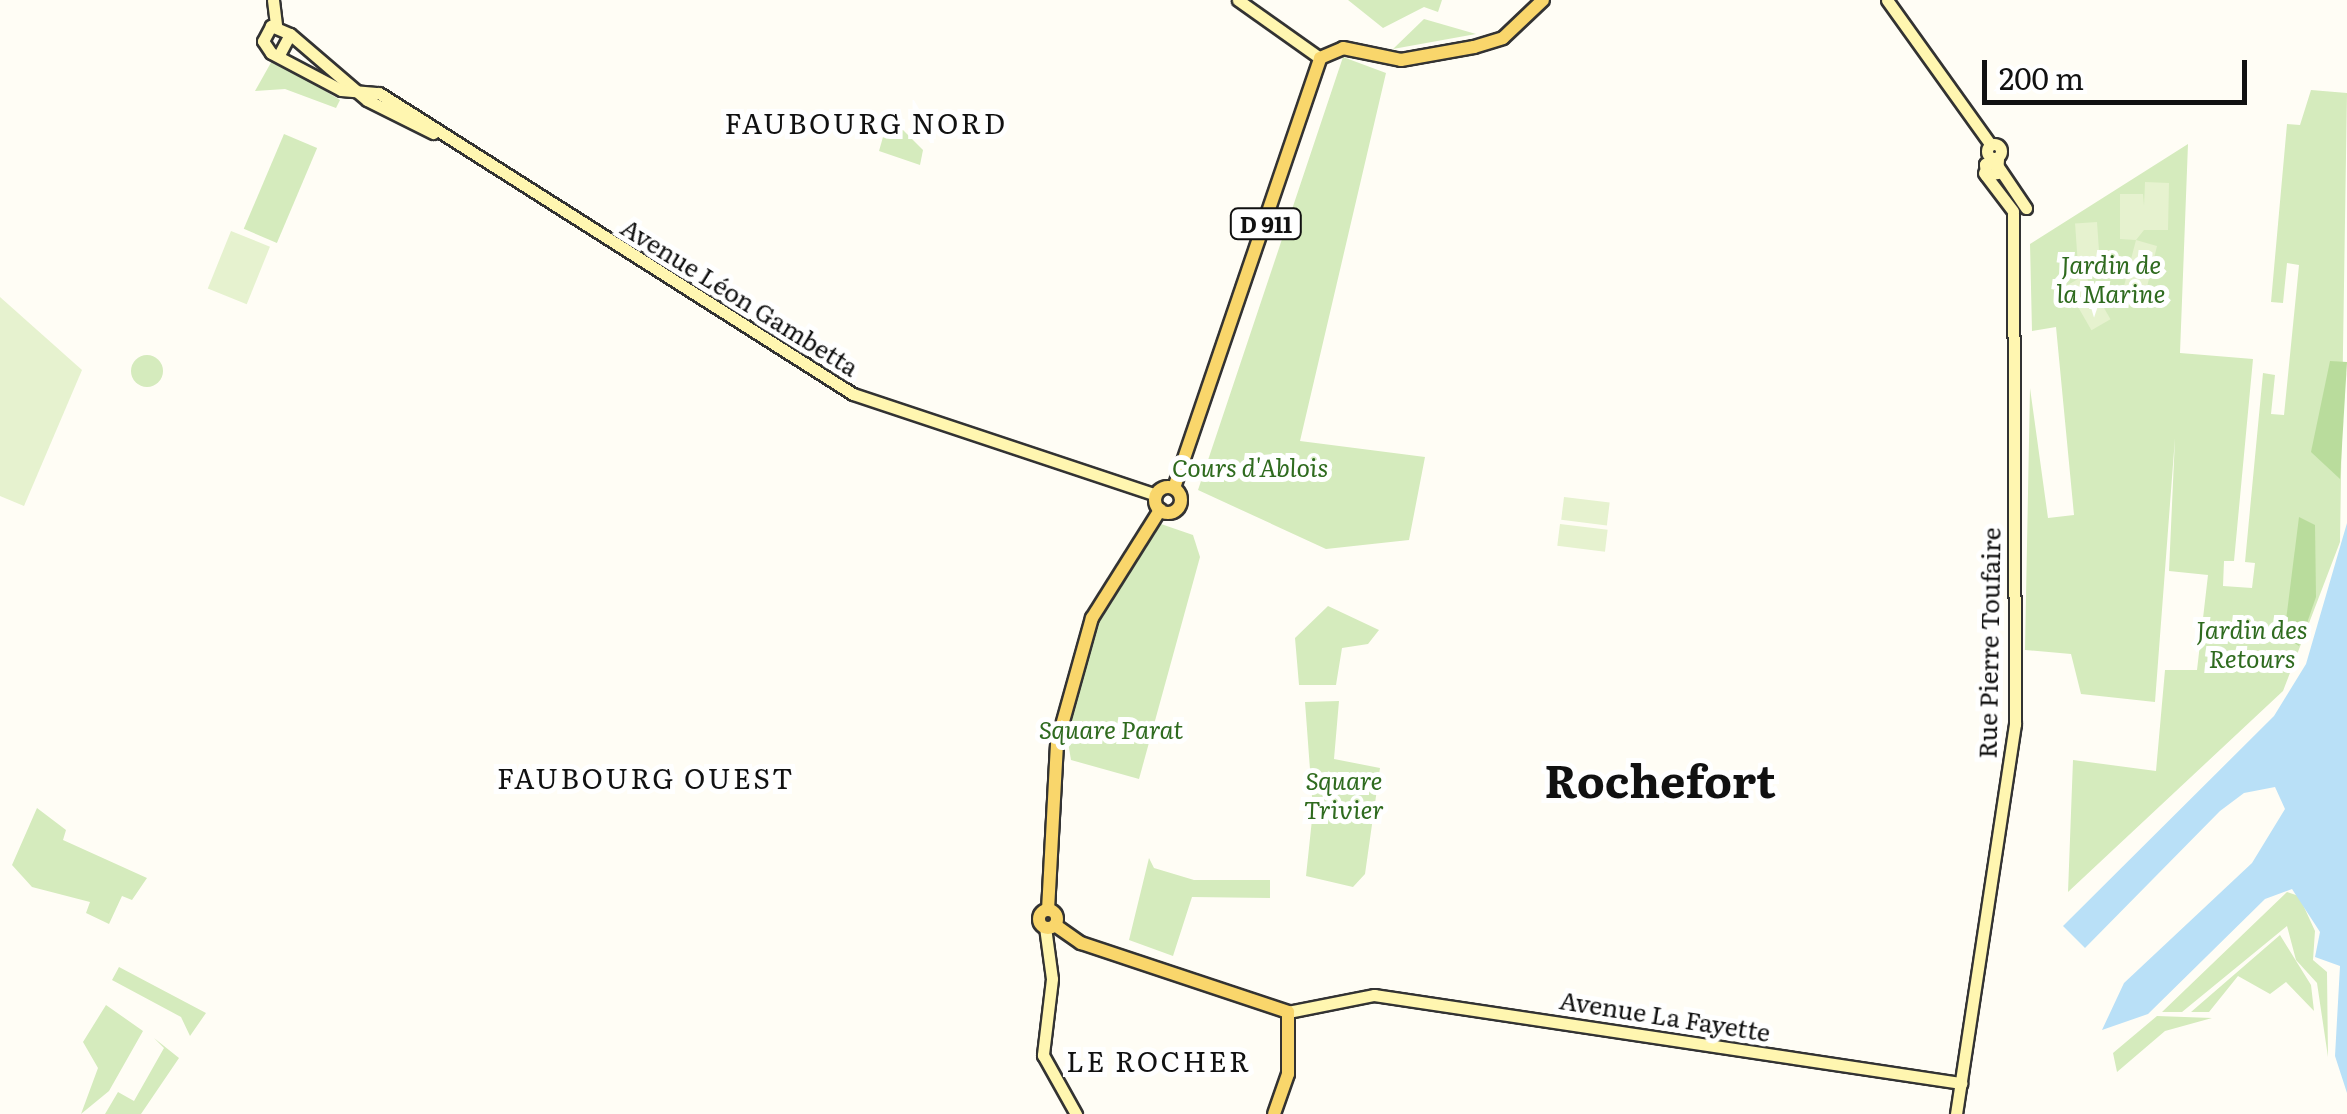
<!DOCTYPE html>
<html>
<head>
<meta charset="utf-8">
<style>
	body { margin:0 }
	#map { position:relative; width:2347px; height:1114px; overflow:hidden; background:#fffdf5; font-family:Literata,serif }
	div>[style] { position:absolute }
	[style*='--x'] { left:calc(var(--x)*1px); top:calc(var(--y)*1px); width:calc(var(--w)*1px); rotate:calc(var(--a)*1deg) }
	.green>* { inset:0; background:#d5ebbd; transform-origin:0 0 }
	.round { border-radius:50% }
	.forest>* { inset:0; background:#b9dc9c }
	.pitch>* { inset:0; background:#e6f2cf; transform-origin:0 0 }
	.water>* { inset:0; background:#b9e0f7 }
	.roads { filter:drop-shadow(2px 0 #333) drop-shadow(-2px 0 #333) drop-shadow(0 2px #333) drop-shadow(0 -2px #333) }
	.secondary>* { height:11px; margin:-5.5px; padding:0 5.5px; transform-origin:5.5px; border-radius:5.5px; background:#fff6b0 }
	.secondary>.ring { margin:-5.5px; padding:0; box-sizing:content-box; background:none; border:11px solid #fff6b0; border-radius:50% }
	.primary>* { height:12px; margin:-6px; padding:0 6px; transform-origin:6px; border-radius:6px; background:#f9d66b }
	.primary>.ring { margin:-6px; padding:0; box-sizing:content-box; background:none; border:12px solid #f9d66b; border-radius:50% }
	span { translate:-50% -50%; white-space:nowrap; text-align:center; line-height:1.15; -webkit-text-stroke:10px #fff; paint-order:stroke }
	.shield-label span { padding:2px 8px; background:#fff; border:2px solid; border-radius:8px; -webkit-text-stroke-width:0 }
	.shield-label { font-size:22px; color:#111; font-weight:700 }
	.park-label { font-size:25px; color:#2f6b1f; font-style:italic }
	.street-label { font-size:25px; color:#111 }
	.neighbourhood-label { font-size:28px; color:#111; letter-spacing:2.5px }
	.town-label { font-size:45px; color:#111; font-weight:700 }
	.scale { position:absolute; left:1982px; top:60px; width:265px; height:45px; box-sizing:border-box; border:5px solid #111; border-top:0; padding-left:12px; font-size:30px; line-height:35px; white-space:nowrap; color:#111; -webkit-text-stroke:8px #fff; paint-order:stroke }
</style>
</head>
<body>
<div id="map">
	<div class="green">
		<div style="clip-path:polygon(1348px 0,1442px 0,1438px 12px,1424px 7px,1383px 28px)"></div>
		<div style="clip-path:polygon(1424px 19px,1476px 34px,1393px 49px)"></div>
		<div style="clip-path:polygon(1343px 57px,1386px 73px,1300px 441px,1425px 457px,1409px 540px,1326px 549px,1198px 490px)"></div>
		<div style="clip-path:polygon(273px 59px,340px 100px,336px 108px,285px 89px,255px 91px)"></div>
		<div style="clip-path:polygon(2311px 90px,2347px 93px,2340px 542px,2283px 691px,2068px 892px,2073px 760px,2156px 771px,2165px 670px,2197px 670px,2208px 575px,2169px 571px,2175px 438px,2155px 702px,2081px 694px,2071px 654px,2025px 650px,2030px 388px,2048px 518px,2074px 515px,2056px 327px,2032px 331px,2030px 244px,2188px 144px,2180px 353px,2253px 359px,2234px 561px,2224px 561px,2223px 586px,2252px 588px,2255px 563px,2245px 562px,2263px 373px,2275px 375px,2271px 414px,2284px 415px,2299px 265px,2287px 263px,2283px 303px,2271px 302px,2287px 124px,2300px 125px)"></div>
		<div style="clip-path:polygon(889px 116px,923px 150px,920px 165px,879px 151px)"></div>
		<div style="left:284px;top:134px;width:36px;height:103px;rotate:23deg"></div>
		<div class="round" style="left:131px;top:355px;width:32px;height:32px"></div>
		<div style="clip-path:polygon(1161px 524px,1193px 535px,1200px 557px,1139px 779px,1071px 760px,1067px 736px,1101px 614px)"></div>
		<div style="clip-path:polygon(1328px 606px,1379px 630px,1368px 644px,1342px 648px,1336px 685px,1299px 685px,1295px 638px)"></div>
		<div style="clip-path:polygon(1339px 701px,1334px 759px,1380px 768px,1365px 874px,1353px 887px,1306px 876px,1313px 810px,1305px 702px)"></div>
		<div style="clip-path:polygon(37px 808px,66px 830px,63px 840px,147px 878px,132px 900px,122px 896px,109px 924px,86px 913px,90px 902px,32px 887px,12px 865px)"></div>
		<div style="clip-path:polygon(1149px 858px,1154px 868px,1194px 880px,1270px 880px,1270px 898px,1192px 897px,1173px 956px,1129px 940px)"></div>
		<div style="clip-path:polygon(2287px 892px,2299px 896px,2315px 931px,2313px 960px,2327px 972px,2328px 1057px,2317px 983px,2296px 960px,2287px 926px,2182px 1012px,2162px 1012px)"></div>
		<div style="clip-path:polygon(2280px 935px,2311px 985px,2314px 1011px,2286px 982px,2270px 994px,2238px 976px,2209px 1012px,2191px 1012px)"></div>
		<div style="clip-path:polygon(119px 967px,206px 1013px,190px 1036px,181px 1017px,112px 980px)"></div>
		<div style="clip-path:polygon(106px 1005px,143px 1031px,109px 1091px,81px 1114px,98px 1068px,83px 1042px)"></div>
		<div style="clip-path:polygon(2157px 1016px,2212px 1018px,2165px 1031px,2117px 1072px,2113px 1053px)"></div>
		<div style="clip-path:polygon(154px 1038px,179px 1058px,141px 1114px,105px 1114px,118px 1092px,134px 1101px,164px 1048px)"></div>
	</div>
	<div class="forest">
		<div style="clip-path:polygon(2330px 361px,2347px 362px,2340px 479px,2311px 452px)"></div>
		<div style="clip-path:polygon(2299px 517px,2315px 525px,2316px 597px,2299px 646px,2284px 636px)"></div>
	</div>
	<div class="pitch">
		<div style="clip-path:polygon(2145px 182px,2169px 183px,2168px 230px,2144px 230px,2136px 240px,2157px 246px,2146px 291px,2124px 286px,2136px 240px,2120px 239px,2120px 194px,2143px 194px,2144px 206px)"></div>
		<div style="left:2097px;top:222px;width:45px;height:22px;rotate:86deg"></div>
		<div style="left:231px;top:231px;width:42px;height:62px;rotate:22deg"></div>
		<div style="left:2085px;top:275px;width:51px;height:22px;rotate:60deg"></div>
		<div style="clip-path:polygon(0 297px,82px 370px,24px 506px,0 496px)"></div>
		<div style="left:1564px;top:497px;width:46px;height:23px;rotate:7deg"></div>
		<div style="left:1560px;top:524px;width:48px;height:22px;rotate:7deg"></div>
	</div>
	<div class="water">
		<div style="clip-path:polygon(2347px 523px,2347px 1093px,2335px 1056px,2340px 966px,2315px 957px,2320px 932px,2292px 889px,2265px 899px,2148px 1014px,2102px 1030px,2124px 983px,2252px 863px,2285px 809px,2275px 787px,2244px 793px,2220px 811px,2085px 948px,2063px 926px,2274px 716px,2306px 664px)"></div>
	</div>
	<div class="roads">
		<div class="secondary">
			<div style="--x:273;--y:0;--w:25;--a:83"></div>
			<div style="--x:1238;--y:0;--w:100;--a:35.3"></div>
			<div style="--x:1887;--y:0;--w:177;--a:54.4"></div>
			<div style="--x:290;--y:34;--w:101;--a:40.6"></div>
			<div style="--x:367;--y:100;--w:74;--a:26.6"></div>
			<div style="--x:280;--y:53;--w:21;--a:-62"></div>
			<div style="--x:290;--y:34;--w:21;--a:-157"></div>
			<div style="--x:271;--y:26;--w:17;--a:118"></div>
			<div style="--x:263;--y:41;--w:14;--a:56"></div>
			<div style="--x:271;--y:53;--w:79;--a:27.9"></div>
			<div style="--x:341;--y:90;--w:38;--a:5"></div>
			<div style="--x:379;--y:93;--w:561;--a:32.42"></div>
			<div style="--x:853;--y:394;--w:319;--a:18.4"></div>
			<div class="ring" style="left:1987px;top:144px;width:3px;height:3px"></div>
			<div style="--x:1996;--y:163;--w:11;--a:175"></div>
			<div style="--x:1985;--y:164;--w:11;--a:85"></div>
			<div style="--x:1986;--y:175;--w:11;--a:-10"></div>
			<div style="--x:1997;--y:173;--w:16;--a:-86"></div>
			<div style="--x:1997;--y:165;--w:52;--a:56"></div>
			<div style="--x:1984;--y:173;--w:48;--a:52.7"></div>
			<div style="--x:1045;--y:927;--w:52;--a:82.3"></div>
			<div style="--x:1052;--y:979;--w:77;--a:96.8"></div>
			<div style="--x:1043;--y:1055;--w:68;--a:60.8"></div>
			<div style="--x:1288;--y:1012;--w:88;--a:-11.2"></div>
			<div style="--x:1374;--y:995;--w:594;--a:8.53"></div>
			<div style="--x:1956;--y:1114;--w:394;--a:-81.4"></div>
			<div style="--x:2015;--y:724;--w:510;--a:-90.22"></div>
		</div>
		<div class="primary">
			<div class="ring" style="left:1155px;top:487px;width:14px;height:14px"></div>
			<div style="--x:1174;--y:488;--w:454;--a:-71.2"></div>
			<div style="--x:1320;--y:58;--w:25;--a:-23"></div>
			<div style="--x:1343;--y:48;--w:59;--a:11.7"></div>
			<div style="--x:1401;--y:60;--w:74;--a:-10.1"></div>
			<div style="--x:1474;--y:47;--w:30;--a:-17"></div>
			<div style="--x:1503;--y:38;--w:55;--a:-43.5"></div>
			<div style="--x:1048;--y:910;--w:167;--a:-86.9"></div>
			<div style="--x:1057;--y:743;--w:130;--a:-74.4"></div>
			<div style="--x:1092;--y:618;--w:128;--a:-57.8"></div>
			<div class="ring" style="left:1039px;top:910px;width:6px;height:6px"></div>
			<div style="--x:1055;--y:925;--w:32;--a:35"></div>
			<div style="--x:1081;--y:943;--w:218;--a:18.4"></div>
			<div style="--x:1288;--y:1012;--w:62;--a:90"></div>
			<div style="--x:1288;--y:1074;--w:42;--a:109.3"></div>
		</div>
	</div>
	<div class="shield-label">
		<span style="left:1266px;top:224px">D 911</span>
	</div>
	<div class="park-label">
		<span style="left:2111px;top:279px">Jardin de<br>la Marine</span>
		<span style="left:1250px;top:467px">Cours d'Ablois</span>
		<span style="left:2252px;top:644px">Jardin des<br>Retours</span>
		<span style="left:1111px;top:729px">Square Parat</span>
		<span style="left:1344px;top:795px">Square<br>Trivier</span>
	</div>
	<div class="street-label">
		<span style="left:740px;top:297px;rotate:32deg">Avenue Léon Gambetta</span>
		<span style="left:1989px;top:643px;rotate:-89deg">Rue Pierre Toufaire</span>
		<span style="left:1665px;top:1016px;rotate:9deg">Avenue La Fayette</span>
	</div>
	<div class="neighbourhood-label">
		<span style="left:866px;top:122px">FAUBOURG NORD</span>
		<span style="left:646px;top:777px">FAUBOURG OUEST</span>
		<span style="left:1159px;top:1060px">LE ROCHER</span>
	</div>
	<div class="town-label">
		<span style="left:1660px;top:779px">Rochefort</span>
	</div>
	<div class="scale">200 m</div>
</div>
</body>
</html>
